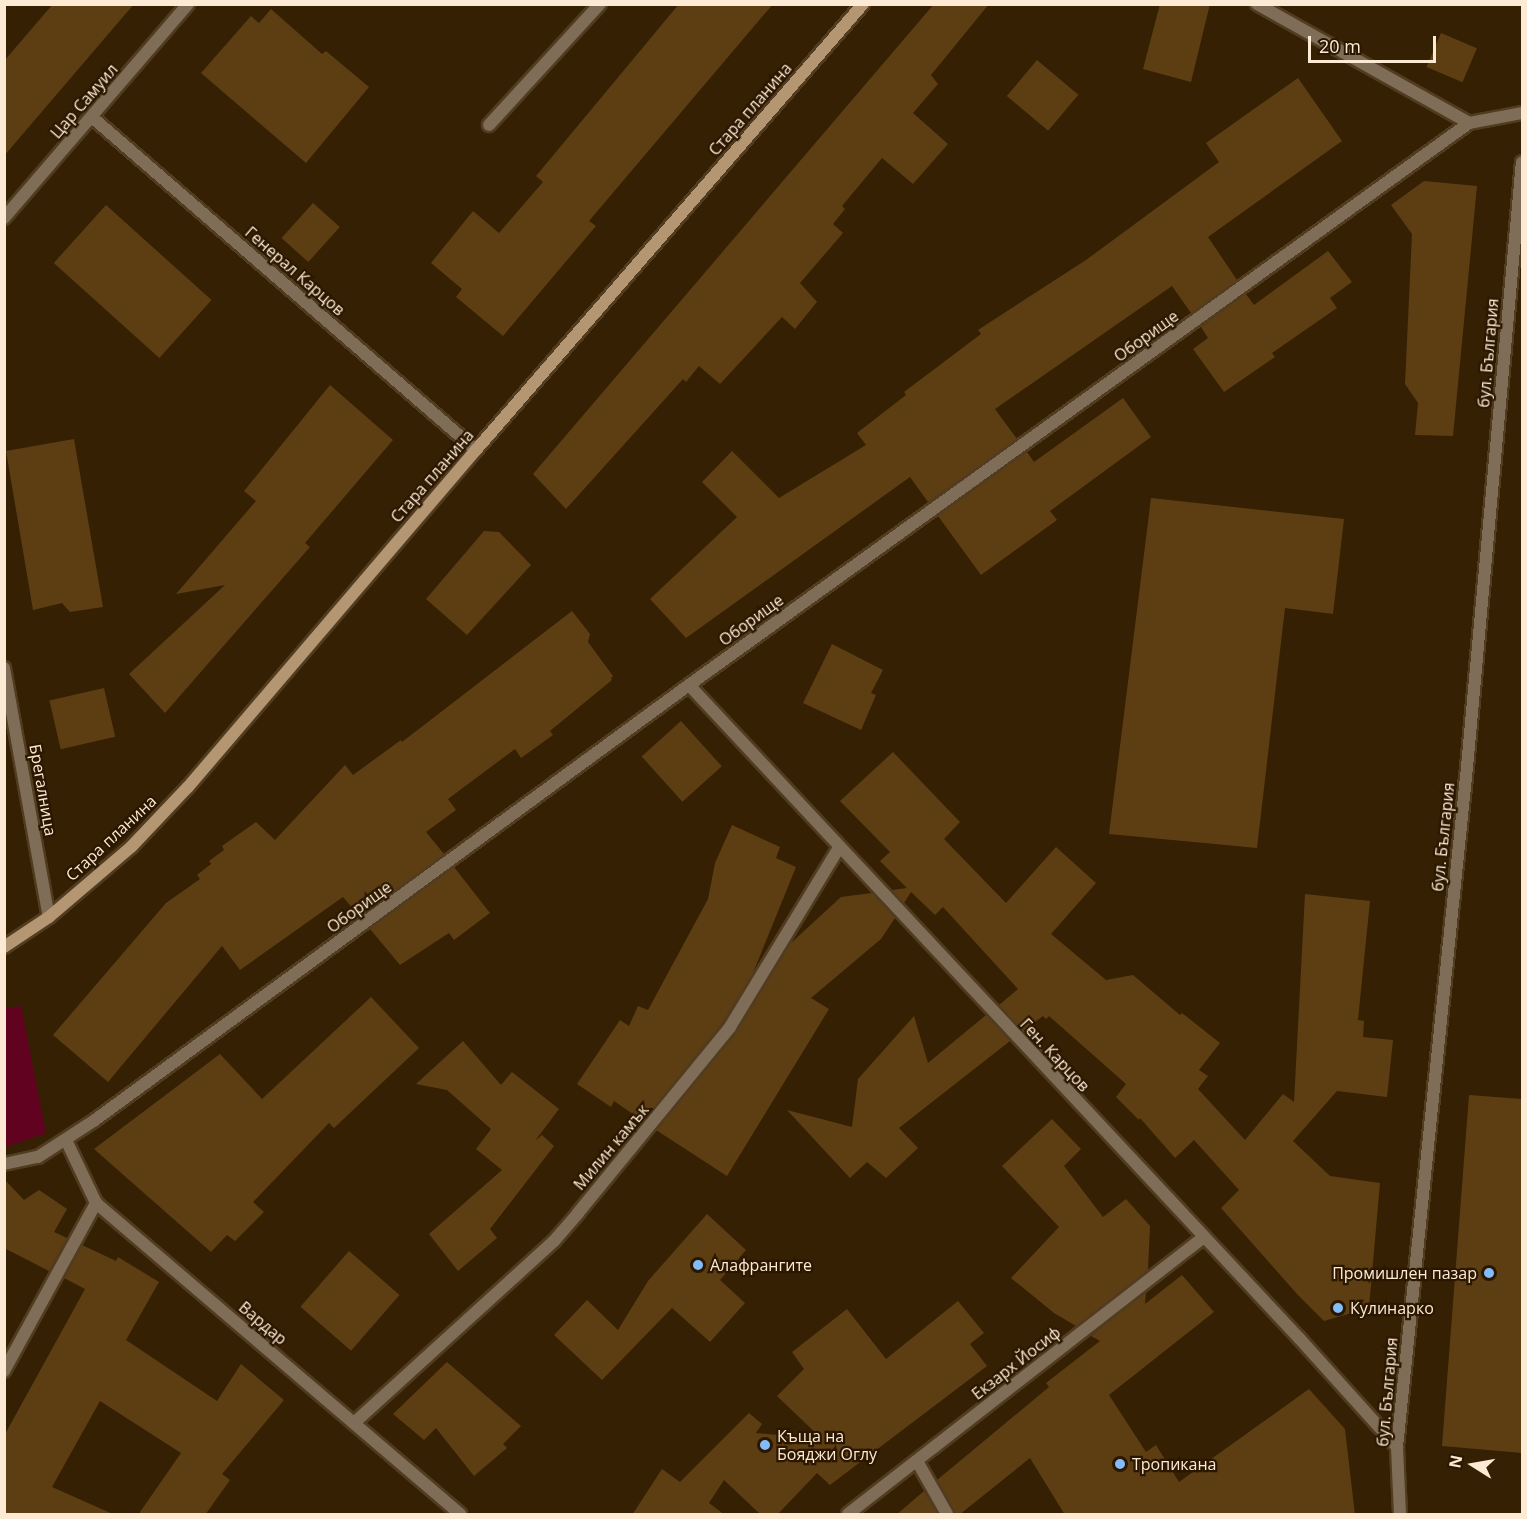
<!DOCTYPE html>
<html>
<head>
<meta charset="utf-8">
<style>
	body { margin:0 }
	#map { position:relative; width:1527px; height:1519px; overflow:hidden; background:#352003; font-family:"Open Sans",sans-serif }
	div>[style] { position:absolute }
	[style*='--x'] { left:calc(var(--x)*1px); top:calc(var(--y)*1px); width:calc(var(--w)*1px); rotate:calc(var(--a)*1deg) }
	.green>* { inset:0; background:#620221 }
	.building>* { inset:0; background:#5d3e13; transform-origin:0 0 }
	.roads { filter:drop-shadow(2px 0 #513c20) drop-shadow(-2px 0 #513c20) drop-shadow(0 2px #513c20) drop-shadow(0 -2px #513c20) }
	.service>* { height:12px; margin:-6px; padding:0 6px; transform-origin:6px; border-radius:6px; background:#806d57 }
	.pedestrian>* { height:12px; margin:-6px; padding:0 6px; transform-origin:6px; border-radius:6px; background:#806d57 }
	.minor>* { height:12px; margin:-6px; padding:0 6px; transform-origin:6px; border-radius:6px; background:#806d57 }
	.tertiary>* { height:12px; margin:-6px; padding:0 6px; transform-origin:6px; border-radius:6px; background:#806d57 }
	.secondary>* { height:12px; margin:-6px; padding:0 6px; transform-origin:6px; border-radius:6px; background:#b49672 }
	.dots>* { width:16px; height:16px; translate:-50% -50%; box-sizing:border-box; border:3px solid #2b1700; border-radius:50% }
	span { translate:-50% -50%; white-space:nowrap; text-align:center; line-height:1.15; -webkit-text-stroke:4.5px #2b1700; paint-order:stroke }
	.street-label { font-size:16px; color:#fdead4 }
	.poi-label { font-size:16px; color:#fdead4 }
	.left { translate:0 -50%; text-align:left }
	.right { translate:-100% -50%; text-align:right }
	.frame { position:absolute; inset:0; border:6px solid #fdead4; pointer-events:none }
	.north { position:absolute; left:1443px; top:1435px; width:60px; height:60px; -webkit-text-stroke:4px #2b1700; paint-order:stroke; rotate:281deg; font-size:16px; font-weight:700; line-height:24px; text-align:center; color:#fdead4 }
	.north::after { content:''; display:block; margin:auto; width:21px; height:27px; background:#fdead4; clip-path:polygon(50% 0,100% 100%,50% 72%,0 100%) }
	.scale { position:absolute; left:1308px; top:36px; width:128px; height:27px; box-sizing:border-box; border:3px solid #fdead4; border-top:0; padding-left:8px; font-size:18px; line-height:21px; white-space:nowrap; color:#fdead4; -webkit-text-stroke:4px #2b1700; paint-order:stroke }
</style>
</head>
<body>
<div id="map">
	<div class="green">
		<div style="clip-path:polygon(21px 1006px,46px 1133px,5px 1147px,5px 1008px)"></div>
	</div>
	<div class="building">
		<div style="clip-path:polygon(53px 4px,134px 4px,4px 156px,4px 61px)"></div>
		<div style="clip-path:polygon(679px 4px,773px 4px,589px 221px,596px 226px,503px 336px,456px 297px,462px 289px,431px 263px,473px 211px,499px 233px,543px 182px,536px 176px)"></div>
		<div style="clip-path:polygon(934px 4px,989px 4px,931px 75px,938px 84px,913px 113px,948px 144px,913px 184px,882px 158px,842px 206px,845px 209px,833px 224px,843px 233px,800px 283px,817px 302px,795px 329px,782px 317px,720px 384px,699px 366px,686px 382px,683px 379px,566px 509px,533px 474px)"></div>
		<div style="clip-path:polygon(1160px 4px,1210px 4px,1191px 82px,1143px 69px)"></div>
		<div style="clip-path:polygon(271px 9px,322px 54px,326px 51px,369px 87px,306px 163px,201px 73px,251px 16px,259px 23px)"></div>
		<div style="left:1441px;top:33px;width:39px;height:37px;rotate:23deg"></div>
		<div style="left:1037px;top:60px;width:54px;height:47px;rotate:40deg"></div>
		<div style="clip-path:polygon(1298px 78px,1342px 141px,1208px 237px,1237px 280px,1191px 313px,1172px 286px,995px 409px,1017px 439px,928px 502px,910px 477px,686px 638px,650px 599px,737px 517px,702px 482px,732px 451px,779px 498px,866px 445px,857px 433px,906px 395px,904px 392px,981px 334px,978px 330px,1086px 260px,1219px 162px,1206px 143px)"></div>
		<div style="clip-path:polygon(1424px 181px,1477px 186px,1453px 436px,1415px 435px,1418px 403px,1405px 384px,1412px 234px,1391px 205px)"></div>
		<div style="left:313px;top:203px;width:36px;height:47px;rotate:42deg"></div>
		<div style="left:106px;top:205px;width:142px;height:78px;rotate:42deg"></div>
		<div style="clip-path:polygon(1328px 251px,1352px 282px,1330px 298px,1337px 308px,1272px 353px,1275px 357px,1224px 392px,1193px 349px,1208px 338px,1201px 327px,1246px 294px,1254px 305px)"></div>
		<div style="clip-path:polygon(330px 385px,393px 440px,305px 543px,310px 547px,165px 713px,129px 674px,225px 585px,176px 594px,256px 501px,244px 491px)"></div>
		<div style="clip-path:polygon(1123px 398px,1151px 437px,1050px 511px,1057px 520px,981px 575px,938px 516px,1027px 452px,1034px 462px)"></div>
		<div style="clip-path:polygon(74px 439px,103px 607px,70px 612px,62px 603px,33px 610px,6px 451px)"></div>
		<div style="clip-path:polygon(1151px 498px,1344px 519px,1333px 614px,1285px 608px,1257px 848px,1109px 834px)"></div>
		<div style="clip-path:polygon(484px 531px,499px 532px,531px 565px,467px 635px,426px 599px)"></div>
		<div style="clip-path:polygon(572px 611px,590px 634px,588px 642px,613px 676px,611px 678px,612px 680px,550px 731px,553px 735px,521px 758px,515px 749px,448px 799px,456px 810px,426px 832px,444px 854px,359px 916px,343px 897px,240px 970px,222px 946px,108px 1082px,53px 1035px,166px 903px,200px 879px,197px 875px,211px 864px,209px 861px,224px 850px,222px 846px,256px 822px,275px 840px,345px 765px,353px 775px,401px 740px,402px 742px)"></div>
		<div style="clip-path:polygon(832px 644px,883px 670px,871px 693px,876px 695px,861px 730px,803px 703px)"></div>
		<div style="left:104px;top:688px;width:50px;height:56px;rotate:77deg"></div>
		<div style="left:681px;top:721px;width:61px;height:53px;rotate:48deg"></div>
		<div style="clip-path:polygon(893px 752px,960px 822px,944px 839px,1006px 903px,1056px 847px,1096px 883px,1051px 934px,1106px 980px,1133px 975px,1180px 1015px,1182px 1013px,1220px 1043px,1199px 1070px,1208px 1076px,1198px 1089px,1245px 1140px,1283px 1094px,1294px 1102px,1305px 894px,1370px 901px,1358px 1020px,1364px 1021px,1363px 1037px,1393px 1040px,1387px 1097px,1337px 1091px,1293px 1141px,1330px 1176px,1380px 1183px,1369px 1308px,1324px 1321px,1297px 1294px,1221px 1208px,1239px 1190px,1194px 1140px,1175px 1158px,1140px 1118px,1139px 1120px,1116px 1097px,1126px 1084px,1049px 1016px,1046px 1019px,1043px 1016px,1023px 1031px,999px 1005px,1018px 989px,943px 907px,935px 915px,911px 892px,904px 903px,892px 890px,907px 888px,880px 861px,890px 852px,840px 801px)"></div>
		<div style="clip-path:polygon(732px 825px,780px 847px,776px 858px,796px 867px,753px 973px,723px 1022px,643px 1121px,614px 1101px,611px 1107px,577px 1084px,620px 1020px,629px 1026px,638px 1006px,648px 1010px,708px 899px,715px 863px)"></div>
		<div style="clip-path:polygon(454px 867px,490px 913px,454px 940px,449px 933px,400px 965px,370px 929px)"></div>
		<div style="clip-path:polygon(872px 893px,895px 918px,881px 939px,811px 998px,829px 1009px,727px 1176px,656px 1130px,736px 1032px,791px 943px,841px 897px)"></div>
		<div style="clip-path:polygon(371px 997px,419px 1048px,334px 1128px,329px 1123px,253px 1202px,264px 1212px,235px 1241px,227px 1235px,211px 1252px,94px 1149px,220px 1054px,262px 1099px)"></div>
		<div style="clip-path:polygon(986px 1015px,1010px 1041px,899px 1128px,918px 1148px,886px 1178px,867px 1162px,850px 1178px,787px 1110px,852px 1127px,858px 1079px,914px 1016px,928px 1063px)"></div>
		<div style="clip-path:polygon(463px 1041px,501px 1085px,512px 1072px,559px 1109px,535px 1141px,542px 1135px,554px 1146px,490px 1229px,497px 1238px,458px 1271px,429px 1234px,502px 1170px,476px 1149px,491px 1129px,447px 1090px,416px 1084px)"></div>
		<div style="clip-path:polygon(1469px 1095px,1522px 1099px,1522px 1453px,1442px 1446px)"></div>
		<div style="clip-path:polygon(1052px 1119px,1081px 1149px,1064px 1166px,1103px 1217px,1126px 1199px,1150px 1226px,1148px 1270px,1076px 1326px,1054px 1313px,1011px 1278px,1059px 1227px,1002px 1166px)"></div>
		<div style="clip-path:polygon(4px 1179px,24px 1200px,39px 1190px,67px 1209px,54px 1232px,67px 1238px,49px 1271px,4px 1248px)"></div>
		<div style="clip-path:polygon(707px 1214px,746px 1250px,720px 1280px,745px 1303px,710px 1342px,672px 1308px,602px 1380px,554px 1335px,587px 1300px,618px 1330px,648px 1281px)"></div>
		<div style="clip-path:polygon(82px 1245px,116px 1261px,118px 1257px,159px 1282px,126px 1340px,217px 1401px,241px 1364px,284px 1400px,222px 1474px,230px 1480px,205px 1515px,138px 1515px,181px 1453px,100px 1401px,52px 1487px,115px 1515px,4px 1515px,4px 1436px,85px 1289px,64px 1278px)"></div>
		<div style="left:349px;top:1251px;width:67px;height:74px;rotate:41deg"></div>
		<div style="clip-path:polygon(1182px 1275px,1214px 1312px,1109px 1395px,1146px 1452px,1156px 1445px,1179px 1482px,1309px 1389px,1345px 1429px,1355px 1515px,1065px 1515px,1030px 1458px,959px 1515px,955px 1515px,937px 1480px,1049px 1387px,1046px 1383px,1100px 1341px,1091px 1336px,1146px 1292px,1145px 1304px)"></div>
		<div style="clip-path:polygon(958px 1301px,984px 1333px,970px 1344px,987px 1366px,830px 1485px,817px 1473px,777px 1515px,761px 1515px,724px 1480px,709px 1503px,725px 1515px,632px 1515px,662px 1469px,680px 1482px,749px 1413px,762px 1424px,756px 1433px,822px 1439px,777px 1396px,804px 1369px,792px 1352px,847px 1309px,886px 1359px)"></div>
		<div style="clip-path:polygon(447px 1362px,521px 1426px,503px 1444px,507px 1448px,474px 1476px,436px 1428px,424px 1440px,393px 1414px)"></div>
		<div style="clip-path:polygon(924px 1491px,938px 1515px,896px 1515px)"></div>
	</div>
	<div class="roads">
		<div class="service">
			<div style="--x:489;--y:125;--w:164;--a:-47.5"></div>
		</div>
		<div class="pedestrian">
			<div style="--x:917;--y:1461;--w:61;--a:60.5"></div>
		</div>
		<div class="minor">
			<div style="--x:1257;--y:4;--w:243;--a:29.3"></div>
			<div style="--x:93;--y:118;--w:507;--a:40.92"></div>
			<div style="--x:4;--y:218;--w:282;--a:-49.3"></div>
			<div style="--x:4;--y:668;--w:253;--a:79.8"></div>
			<div style="--x:689;--y:685;--w:894;--a:46.95"></div>
			<div style="--x:1299;--y:1338;--w:147;--a:48"></div>
			<div style="--x:66;--y:1140;--w:70;--a:64.5"></div>
			<div style="--x:96;--y:1203;--w:479;--a:40.5"></div>
			<div style="--x:4;--y:1164;--w:35;--a:-12"></div>
			<div style="--x:38;--y:1157;--w:68;--a:-33"></div>
			<div style="--x:95;--y:1120;--w:736;--a:-36.22"></div>
			<div style="--x:689;--y:685;--w:961;--a:-35.77"></div>
			<div style="--x:1469;--y:123;--w:54;--a:-10.7"></div>
			<div style="--x:4;--y:1371;--w:192;--a:-61.3"></div>
			<div style="--x:354;--y:1423;--w:270;--a:-42.3"></div>
			<div style="--x:554;--y:1241;--w:37;--a:-49"></div>
			<div style="--x:578;--y:1213;--w:240;--a:-50.7"></div>
			<div style="--x:730;--y:1027;--w:210;--a:-58.7"></div>
			<div style="--x:848;--y:1514;--w:451;--a:-37.9"></div>
		</div>
		<div class="tertiary">
			<div style="--x:1400;--y:1514;--w:67;--a:-92.6"></div>
			<div style="--x:1397;--y:1447;--w:684;--a:-84.12"></div>
			<div style="--x:1467;--y:767;--w:607;--a:-84.81"></div>
		</div>
		<div class="secondary">
			<div style="--x:4;--y:947;--w:54;--a:-33.7"></div>
			<div style="--x:49;--y:917;--w:109;--a:-40.5"></div>
			<div style="--x:132;--y:846;--w:81;--a:-46.5"></div>
			<div style="--x:188;--y:787;--w:443;--a:-49.5"></div>
			<div style="--x:476;--y:450;--w:590;--a:-49.05"></div>
		</div>
	</div>
	<div class="dots">
		<div style="left:698px;top:1265px;background:#83bcfb"></div>
		<div style="left:1489px;top:1273px;background:#83bcfb"></div>
		<div style="left:1338px;top:1308px;background:#83bcfb"></div>
		<div style="left:765px;top:1445px;background:#83bcfb"></div>
		<div style="left:1120px;top:1464px;background:#83bcfb"></div>
	</div>
	<div class="street-label">
		<span style="left:84px;top:101px;rotate:-49deg">Цар Самуил</span>
		<span style="left:750px;top:109px;rotate:-49deg">Стара планина</span>
		<span style="left:295px;top:271px;rotate:41deg">Генерал Карцов</span>
		<span style="left:1146px;top:336px;rotate:-36deg">Оборище</span>
		<span style="left:1488px;top:353px;rotate:-85deg">бул. България</span>
		<span style="left:432px;top:476px;rotate:-49deg">Стара планина</span>
		<span style="left:751px;top:620px;rotate:-36deg">Оборище</span>
		<span style="left:43px;top:790px;rotate:80deg">Брегалница</span>
		<span style="left:1443px;top:837px;rotate:-84deg">бул. България</span>
		<span style="left:111px;top:838px;rotate:-43deg">Стара планина</span>
		<span style="left:359px;top:907px;rotate:-36deg">Оборище</span>
		<span style="left:1055px;top:1055px;rotate:47deg">Ген. Карцов</span>
		<span style="left:611px;top:1147px;rotate:-50deg">Милин камък</span>
		<span style="left:263px;top:1323px;rotate:40deg">Вардар</span>
		<span style="left:1016px;top:1363px;rotate:-38deg">Екзарх Йосиф</span>
		<span style="left:1387px;top:1392px;rotate:-85deg">бул. България</span>
	</div>
	<div class="poi-label">
		<span class="left" style="left:710px;top:1265px">Алафрангите</span>
		<span class="right" style="left:1477px;top:1273px">Промишлен пазар</span>
		<span class="left" style="left:1350px;top:1308px">Кулинарко</span>
		<span class="left" style="left:777px;top:1445px">Къща на<br>Бояджи Оглу</span>
		<span class="left" style="left:1132px;top:1464px">Тропикана</span>
	</div>
	<div class="frame"></div>
	<div class="north">N</div>
	<div class="scale">20 m</div>
</div>
</body>
</html>
